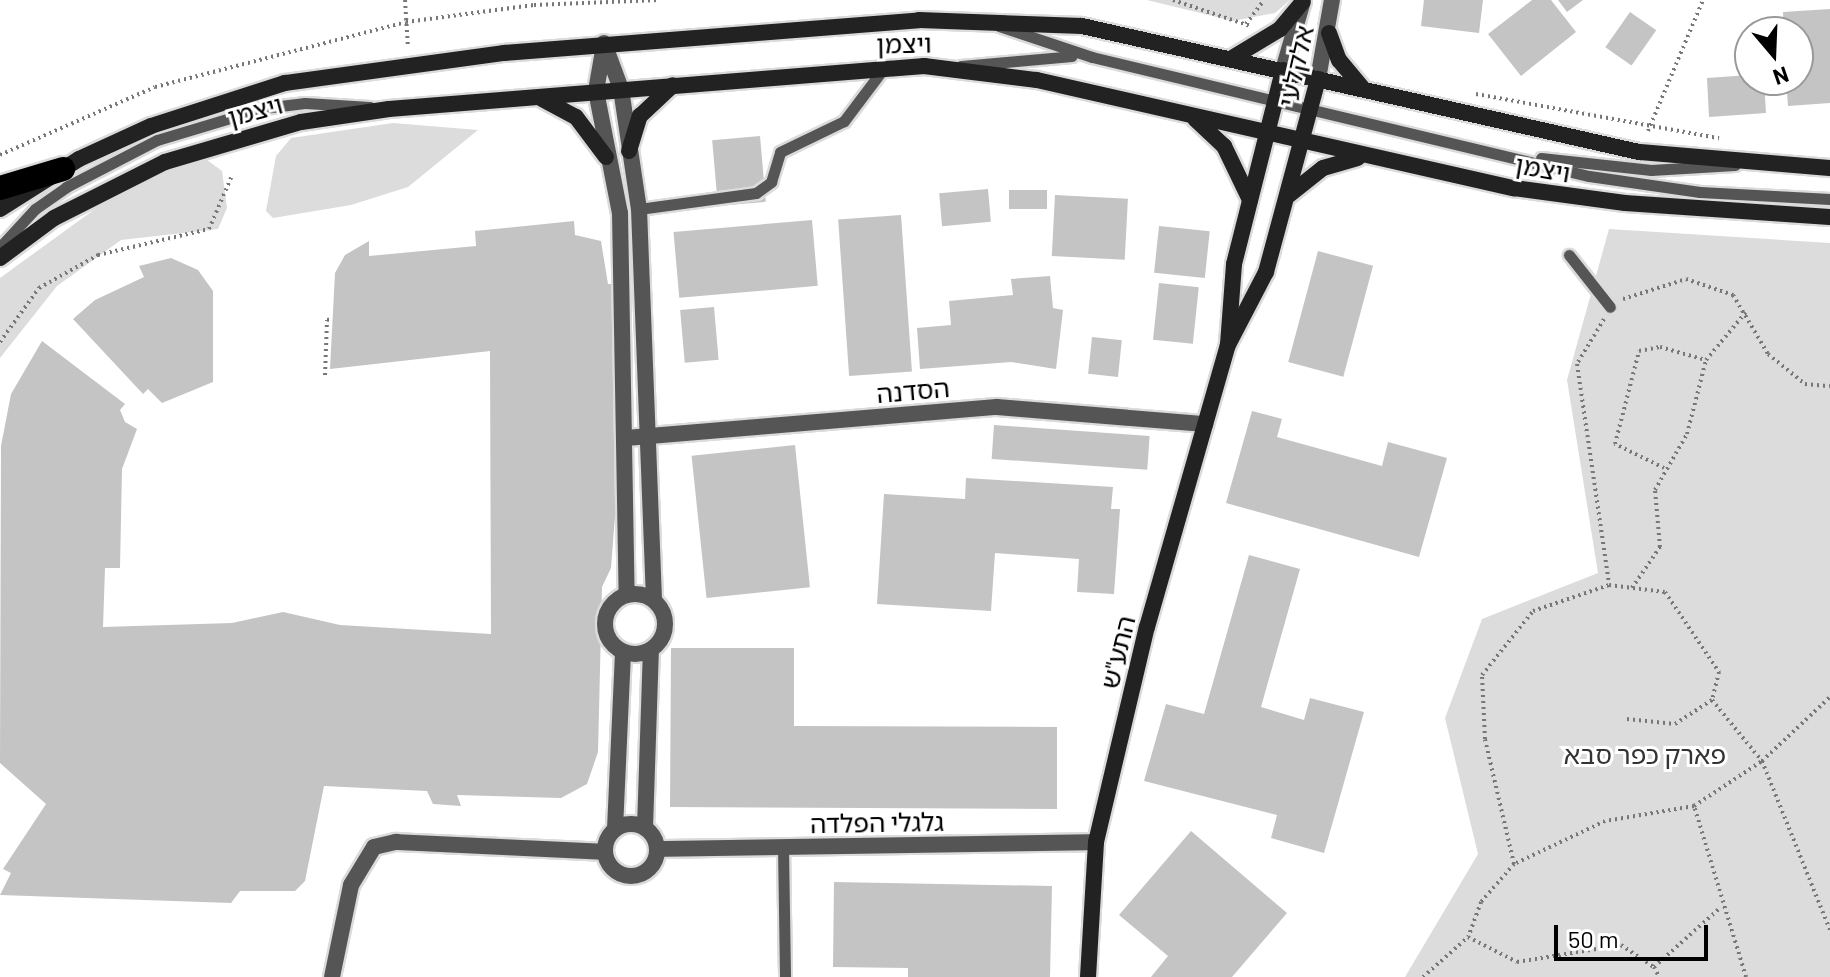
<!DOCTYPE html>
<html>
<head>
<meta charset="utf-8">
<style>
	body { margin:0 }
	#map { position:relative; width:1830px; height:977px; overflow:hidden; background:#fff; font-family:Barlow,"Noto Sans Hebrew",sans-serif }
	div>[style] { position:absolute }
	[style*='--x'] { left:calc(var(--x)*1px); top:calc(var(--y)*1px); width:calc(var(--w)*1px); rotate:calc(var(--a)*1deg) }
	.green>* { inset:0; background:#dcdcdc }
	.building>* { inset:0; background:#c4c4c4; transform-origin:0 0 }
	.path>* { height:4px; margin-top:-2px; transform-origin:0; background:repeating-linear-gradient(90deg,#777 0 2px,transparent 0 6px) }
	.roads { filter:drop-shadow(2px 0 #dbdbdb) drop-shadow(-2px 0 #dbdbdb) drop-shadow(0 2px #dbdbdb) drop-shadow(0 -2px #dbdbdb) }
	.lane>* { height:11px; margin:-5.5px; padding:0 5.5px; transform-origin:5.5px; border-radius:5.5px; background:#555 }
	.street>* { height:16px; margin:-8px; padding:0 8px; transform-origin:8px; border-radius:8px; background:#555 }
	.street>.ring { margin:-8px; padding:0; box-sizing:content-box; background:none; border:16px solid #555; border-radius:50% }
	.secondary>* { height:16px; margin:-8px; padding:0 8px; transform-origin:8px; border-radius:8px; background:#222 }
	.highway>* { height:24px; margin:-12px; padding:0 12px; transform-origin:12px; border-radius:12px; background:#000 }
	span { translate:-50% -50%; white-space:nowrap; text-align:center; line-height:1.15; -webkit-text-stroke:6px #fff; paint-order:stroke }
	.street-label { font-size:26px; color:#000 }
	.park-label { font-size:26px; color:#333 }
	.north { position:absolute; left:1734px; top:16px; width:80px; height:80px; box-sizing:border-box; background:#fff; border:2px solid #999; border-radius:50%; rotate:161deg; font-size:22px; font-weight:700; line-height:32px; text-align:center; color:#000 }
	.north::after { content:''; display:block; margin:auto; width:28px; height:36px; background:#000; clip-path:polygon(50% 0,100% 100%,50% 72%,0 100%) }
	.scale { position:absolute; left:1554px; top:925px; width:154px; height:36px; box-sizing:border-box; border:4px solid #000; border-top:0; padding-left:10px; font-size:24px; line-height:28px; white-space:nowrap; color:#000; -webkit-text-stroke:6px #fff; paint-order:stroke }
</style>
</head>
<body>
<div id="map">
	<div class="green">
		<div style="clip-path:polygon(1147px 0,1290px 0,1275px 13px,1233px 21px)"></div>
		<div style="clip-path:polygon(393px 123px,478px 130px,408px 187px,351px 205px,273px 218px,266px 211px,276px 156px,291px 138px)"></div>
		<div style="clip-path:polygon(203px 157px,222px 171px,227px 208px,218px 229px,121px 240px,57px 286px,0 358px,0 278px,135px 180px)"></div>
		<div style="clip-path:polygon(1609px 229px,1830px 243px,1830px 977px,1405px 977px,1478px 854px,1445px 718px,1482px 619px,1598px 573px,1567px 380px)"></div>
	</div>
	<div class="building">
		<div style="clip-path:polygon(1424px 0,1483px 0,1479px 33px,1421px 26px)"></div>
		<div style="clip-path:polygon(1532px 0,1551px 0,1576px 32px,1521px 76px,1488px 34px)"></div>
		<div style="clip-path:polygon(1558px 0,1583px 0,1567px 12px)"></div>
		<div style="clip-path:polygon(1830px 9px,1830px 103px,1788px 106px,1786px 80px,1798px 80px,1798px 32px,1784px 32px,1783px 12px)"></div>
		<div style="left:1630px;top:12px;width:32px;height:43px;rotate:35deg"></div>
		<div style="clip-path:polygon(1750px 75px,1764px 80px,1766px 113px,1709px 117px,1707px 78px)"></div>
		<div style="left:760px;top:136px;width:66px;height:48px;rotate:85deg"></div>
		<div style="left:988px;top:189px;width:33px;height:49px;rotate:85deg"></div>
		<div style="left:1009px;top:190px;width:38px;height:19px"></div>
		<div style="left:1055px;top:195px;width:73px;height:61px;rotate:3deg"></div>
		<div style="left:901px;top:215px;width:157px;height:63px;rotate:86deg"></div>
		<div style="left:812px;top:220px;width:66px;height:139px;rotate:85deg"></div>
		<div style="clip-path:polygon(574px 221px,575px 235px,601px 241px,608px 284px,614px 284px,615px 516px,611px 568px,602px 587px,598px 752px,587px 784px,561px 798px,457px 795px,461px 806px,433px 804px,427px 791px,324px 786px,305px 881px,295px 891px,240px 891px,231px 903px,0 895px,11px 873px,3px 869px,46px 804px,0 763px,1px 446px,11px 394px,42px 341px,125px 404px,120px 410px,125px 422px,137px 429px,122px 469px,120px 568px,105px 568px,103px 627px,232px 623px,283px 612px,340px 625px,491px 634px,490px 351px,330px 369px,335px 273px,345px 255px,369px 241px,369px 256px,476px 246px,475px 231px)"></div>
		<div style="left:1159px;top:226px;width:51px;height:47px;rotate:6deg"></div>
		<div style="left:1318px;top:251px;width:57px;height:115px;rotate:15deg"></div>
		<div style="clip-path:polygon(171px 258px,198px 270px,213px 291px,213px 382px,162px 403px,148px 389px,143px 394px,73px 319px,95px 300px,144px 277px,139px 266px)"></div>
		<div style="clip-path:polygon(1050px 276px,1053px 308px,1063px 310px,1056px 369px,1011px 362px,920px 369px,917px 328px,951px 325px,949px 301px,1013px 295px,1011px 279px)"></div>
		<div style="left:1159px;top:283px;width:40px;height:57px;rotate:6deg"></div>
		<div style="left:714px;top:307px;width:53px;height:34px;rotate:85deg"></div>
		<div style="left:1092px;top:337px;width:30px;height:37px;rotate:6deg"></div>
		<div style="clip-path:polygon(1252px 411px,1282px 419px,1277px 437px,1382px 466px,1388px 442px,1447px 458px,1419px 557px,1226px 503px)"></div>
		<div style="left:994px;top:425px;width:156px;height:34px;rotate:4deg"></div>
		<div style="left:795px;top:445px;width:143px;height:104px;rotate:84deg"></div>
		<div style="clip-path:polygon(966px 478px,1113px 487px,1111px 509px,1120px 509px,1114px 594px,1077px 592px,1079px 559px,995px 553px,991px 611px,877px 604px,884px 494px,965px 499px)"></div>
		<div style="clip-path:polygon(1249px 555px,1300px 569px,1261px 707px,1304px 720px,1310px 698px,1364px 712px,1324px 853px,1271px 838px,1277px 815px,1144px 781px,1166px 704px,1204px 714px)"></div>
		<div style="clip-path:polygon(671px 648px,794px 648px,794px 726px,1057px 727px,1057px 809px,670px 807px)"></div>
		<div style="clip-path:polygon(1191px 831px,1287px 913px,1232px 977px,1151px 977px,1168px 956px,1119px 915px)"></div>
		<div style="clip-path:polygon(834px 882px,1052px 886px,1050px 977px,908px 977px,908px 968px,833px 967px)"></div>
	</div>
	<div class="path">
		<div style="--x:405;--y:0;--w:48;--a:86.4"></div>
		<div style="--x:1173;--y:0;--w:81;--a:18.7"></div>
		<div style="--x:1246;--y:24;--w:30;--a:-53"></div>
		<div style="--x:1476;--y:94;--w:247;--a:10.3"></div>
		<div style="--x:1648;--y:131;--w:142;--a:-67.2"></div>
		<div style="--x:0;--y:155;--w:169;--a:-23.7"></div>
		<div style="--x:155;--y:87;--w:259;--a:-14.5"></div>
		<div style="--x:406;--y:22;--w:129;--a:-7.6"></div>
		<div style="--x:534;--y:5;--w:125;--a:-2.3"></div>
		<div style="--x:1623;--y:299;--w:66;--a:-17.6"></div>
		<div style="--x:1686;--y:279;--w:50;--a:18.8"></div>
		<div style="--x:1733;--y:295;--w:69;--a:59.3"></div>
		<div style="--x:1768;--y:354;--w:48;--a:39"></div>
		<div style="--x:1805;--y:384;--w:25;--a:5"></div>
		<div style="--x:1604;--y:319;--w:52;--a:121"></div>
		<div style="--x:1577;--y:364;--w:222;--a:81.7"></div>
		<div style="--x:0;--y:342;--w:67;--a:-54.2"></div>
		<div style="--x:39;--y:288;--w:68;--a:-29.2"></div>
		<div style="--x:98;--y:255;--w:114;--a:-13.2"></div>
		<div style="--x:209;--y:229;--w:56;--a:-66.7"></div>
		<div style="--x:325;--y:375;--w:55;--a:-87.9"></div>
		<div style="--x:327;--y:320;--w:6;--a:-9"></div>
		<div style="--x:1664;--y:468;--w:55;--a:-153.9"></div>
		<div style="--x:1615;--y:444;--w:96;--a:-75.5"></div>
		<div style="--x:1639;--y:351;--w:21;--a:-11"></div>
		<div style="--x:1660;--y:347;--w:48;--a:15.8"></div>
		<div style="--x:1632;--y:588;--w:50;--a:-55.7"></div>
		<div style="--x:1660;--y:547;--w:57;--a:-95"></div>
		<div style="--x:1655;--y:490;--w:64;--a:-60.3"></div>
		<div style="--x:1687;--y:434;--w:76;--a:-75.6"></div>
		<div style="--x:1706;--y:360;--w:62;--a:-50.2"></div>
		<div style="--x:1627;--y:719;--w:48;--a:5.9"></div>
		<div style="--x:1675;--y:724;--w:44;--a:-33"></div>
		<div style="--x:1694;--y:806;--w:90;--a:170.4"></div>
		<div style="--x:1605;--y:821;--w:101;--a:154.7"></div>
		<div style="--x:1514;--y:864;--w:128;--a:-103.1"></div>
		<div style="--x:1485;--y:739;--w:64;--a:-92.7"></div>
		<div style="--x:1482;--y:675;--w:82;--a:-51.4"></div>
		<div style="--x:1533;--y:611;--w:80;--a:-18.9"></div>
		<div style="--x:1609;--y:585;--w:56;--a:7.1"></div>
		<div style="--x:1665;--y:592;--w:97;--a:56"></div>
		<div style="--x:1719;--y:672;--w:29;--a:104"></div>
		<div style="--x:1712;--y:700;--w:79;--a:50.7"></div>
		<div style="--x:1762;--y:761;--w:182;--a:68.1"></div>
		<div style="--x:1514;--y:864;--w:50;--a:131"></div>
		<div style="--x:1481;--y:902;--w:37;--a:110"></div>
		<div style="--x:1468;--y:937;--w:55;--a:27"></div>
		<div style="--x:1517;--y:962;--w:105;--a:-9.3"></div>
		<div style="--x:1621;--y:945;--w:40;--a:34"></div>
		<div style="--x:1654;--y:967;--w:90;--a:-41.8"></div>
		<div style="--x:1654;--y:967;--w:11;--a:63"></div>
		<div style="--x:1423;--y:977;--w:60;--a:-41.6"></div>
		<div style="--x:1746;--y:977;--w:179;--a:-106.9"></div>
		<div style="--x:1694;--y:806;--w:82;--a:-33.5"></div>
		<div style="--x:1762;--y:761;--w:93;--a:-43.3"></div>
	</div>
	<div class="roads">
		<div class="lane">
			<div style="--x:999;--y:26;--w:98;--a:18.4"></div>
			<div style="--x:1092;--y:57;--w:511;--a:13.47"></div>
			<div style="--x:1589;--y:176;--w:112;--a:8.2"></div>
			<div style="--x:1700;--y:192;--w:130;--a:3.1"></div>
			<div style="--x:961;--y:66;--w:111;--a:-5.1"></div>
			<div style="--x:1541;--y:158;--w:111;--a:6.2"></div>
			<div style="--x:1651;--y:170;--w:84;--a:-3.4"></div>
			<div style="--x:639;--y:209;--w:118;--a:-7.8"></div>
			<div style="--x:756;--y:193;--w:19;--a:-36"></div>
			<div style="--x:771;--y:182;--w:31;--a:-73"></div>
			<div style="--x:780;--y:152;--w:71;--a:-25.8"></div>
			<div style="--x:844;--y:121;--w:66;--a:-53"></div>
			<div style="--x:0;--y:247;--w:52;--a:-47.4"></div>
			<div style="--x:35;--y:209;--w:38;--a:-35"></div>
			<div style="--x:66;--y:187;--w:102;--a:-27.3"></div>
			<div style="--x:157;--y:140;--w:112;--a:-16.7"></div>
			<div style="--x:264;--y:108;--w:41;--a:-7"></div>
			<div style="--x:305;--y:103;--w:65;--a:3.5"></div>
			<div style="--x:1569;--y:255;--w:66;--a:51.7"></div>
			<div style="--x:783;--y:847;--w:130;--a:89.1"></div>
		</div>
		<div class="street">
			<div style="--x:604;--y:43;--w:49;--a:69.7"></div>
			<div style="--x:621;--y:89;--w:121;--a:81.5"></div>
			<div style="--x:639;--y:209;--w:391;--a:87.8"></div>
			<div style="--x:604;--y:45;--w:47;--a:99.9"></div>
			<div style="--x:596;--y:91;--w:124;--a:78.9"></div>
			<div style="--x:620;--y:213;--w:382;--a:89"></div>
			<div style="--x:1283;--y:70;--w:72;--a:-73.8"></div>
			<div style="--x:1318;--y:79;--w:80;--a:-80"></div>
			<div style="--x:626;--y:438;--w:372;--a:-4.8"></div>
			<div style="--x:997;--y:407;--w:209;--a:4.7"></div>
			<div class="ring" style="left:605px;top:594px;width:44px;height:44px"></div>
			<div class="ring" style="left:605px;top:824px;width:36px;height:36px"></div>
			<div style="--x:645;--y:828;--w:178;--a:-88.1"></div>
			<div style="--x:615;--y:829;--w:177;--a:-87.4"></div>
			<div style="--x:658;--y:849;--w:438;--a:-0.9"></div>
			<div style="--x:332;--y:977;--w:94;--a:-78.3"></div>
			<div style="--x:351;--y:885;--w:44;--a:-58.8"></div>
			<div style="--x:374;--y:847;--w:23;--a:-13"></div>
			<div style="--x:396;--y:842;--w:209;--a:2.7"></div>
		</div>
		<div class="secondary">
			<div style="--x:1329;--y:33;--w:29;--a:70"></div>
			<div style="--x:1339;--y:60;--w:38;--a:50"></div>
			<div style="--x:1232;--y:58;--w:56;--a:-31.1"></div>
			<div style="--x:1280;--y:29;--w:35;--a:-50"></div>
			<div style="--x:542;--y:99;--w:38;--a:28"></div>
			<div style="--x:576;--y:117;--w:50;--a:53.1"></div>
			<div style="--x:1195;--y:119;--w:40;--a:43"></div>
			<div style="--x:1224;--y:146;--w:60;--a:64.3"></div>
			<div style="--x:629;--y:151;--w:37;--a:-73"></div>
			<div style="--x:640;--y:116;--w:45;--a:-43.2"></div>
			<div style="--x:1289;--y:195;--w:43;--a:-38.5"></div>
			<div style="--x:1323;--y:168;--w:36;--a:-16"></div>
			<div style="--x:0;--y:209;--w:93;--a:-32.3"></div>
			<div style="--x:79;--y:159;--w:79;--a:-24.6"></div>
			<div style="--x:151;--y:126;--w:141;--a:-17.8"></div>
			<div style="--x:285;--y:83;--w:221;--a:-7.8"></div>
			<div style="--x:504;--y:53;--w:416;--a:-4.5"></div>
			<div style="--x:919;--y:20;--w:163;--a:2.1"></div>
			<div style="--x:1082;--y:26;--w:571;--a:12.75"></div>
			<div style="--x:1639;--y:152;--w:192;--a:4.8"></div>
			<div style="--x:0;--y:258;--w:67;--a:-36.5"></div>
			<div style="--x:54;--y:218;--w:124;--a:-26.8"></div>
			<div style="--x:165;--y:162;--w:142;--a:-16.4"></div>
			<div style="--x:301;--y:122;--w:89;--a:-8.4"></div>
			<div style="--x:389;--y:109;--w:537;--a:-4.6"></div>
			<div style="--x:924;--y:66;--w:114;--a:7.1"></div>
			<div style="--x:1037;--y:80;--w:489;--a:12.8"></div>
			<div style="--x:1514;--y:188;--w:112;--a:7.7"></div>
			<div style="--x:1625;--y:203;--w:205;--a:3.9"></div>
			<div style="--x:1228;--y:344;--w:80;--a:-85.7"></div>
			<div style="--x:1234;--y:264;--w:200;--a:-75.8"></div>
			<div style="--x:1088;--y:977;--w:135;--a:-86.6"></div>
			<div style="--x:1096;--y:842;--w:221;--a:-76.7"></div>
			<div style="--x:1147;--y:627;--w:293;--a:-74"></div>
			<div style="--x:1228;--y:345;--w:82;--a:-62.5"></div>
			<div style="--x:1266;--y:272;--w:200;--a:-74.9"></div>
		</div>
		<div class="highway">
			<div style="--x:0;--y:188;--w:66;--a:-16.8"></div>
		</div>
	</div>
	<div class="street-label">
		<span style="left:904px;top:43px;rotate:-1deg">ויצמן</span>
		<span style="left:1295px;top:66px;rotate:-77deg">אלקלעי</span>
		<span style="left:255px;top:110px;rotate:-15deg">ויצמן</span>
		<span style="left:1543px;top:168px;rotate:10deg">ויצמן</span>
		<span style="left:913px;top:390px;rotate:-5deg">הסדנה</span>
		<span style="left:1117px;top:652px;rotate:-76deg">התע"ש</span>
		<span style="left:877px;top:822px;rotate:-1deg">גלגלי הפלדה</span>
	</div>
	<div class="park-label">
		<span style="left:1645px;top:754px">פארק כפר סבא</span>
	</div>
	<div class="north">N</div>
	<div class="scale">50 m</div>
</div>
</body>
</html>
